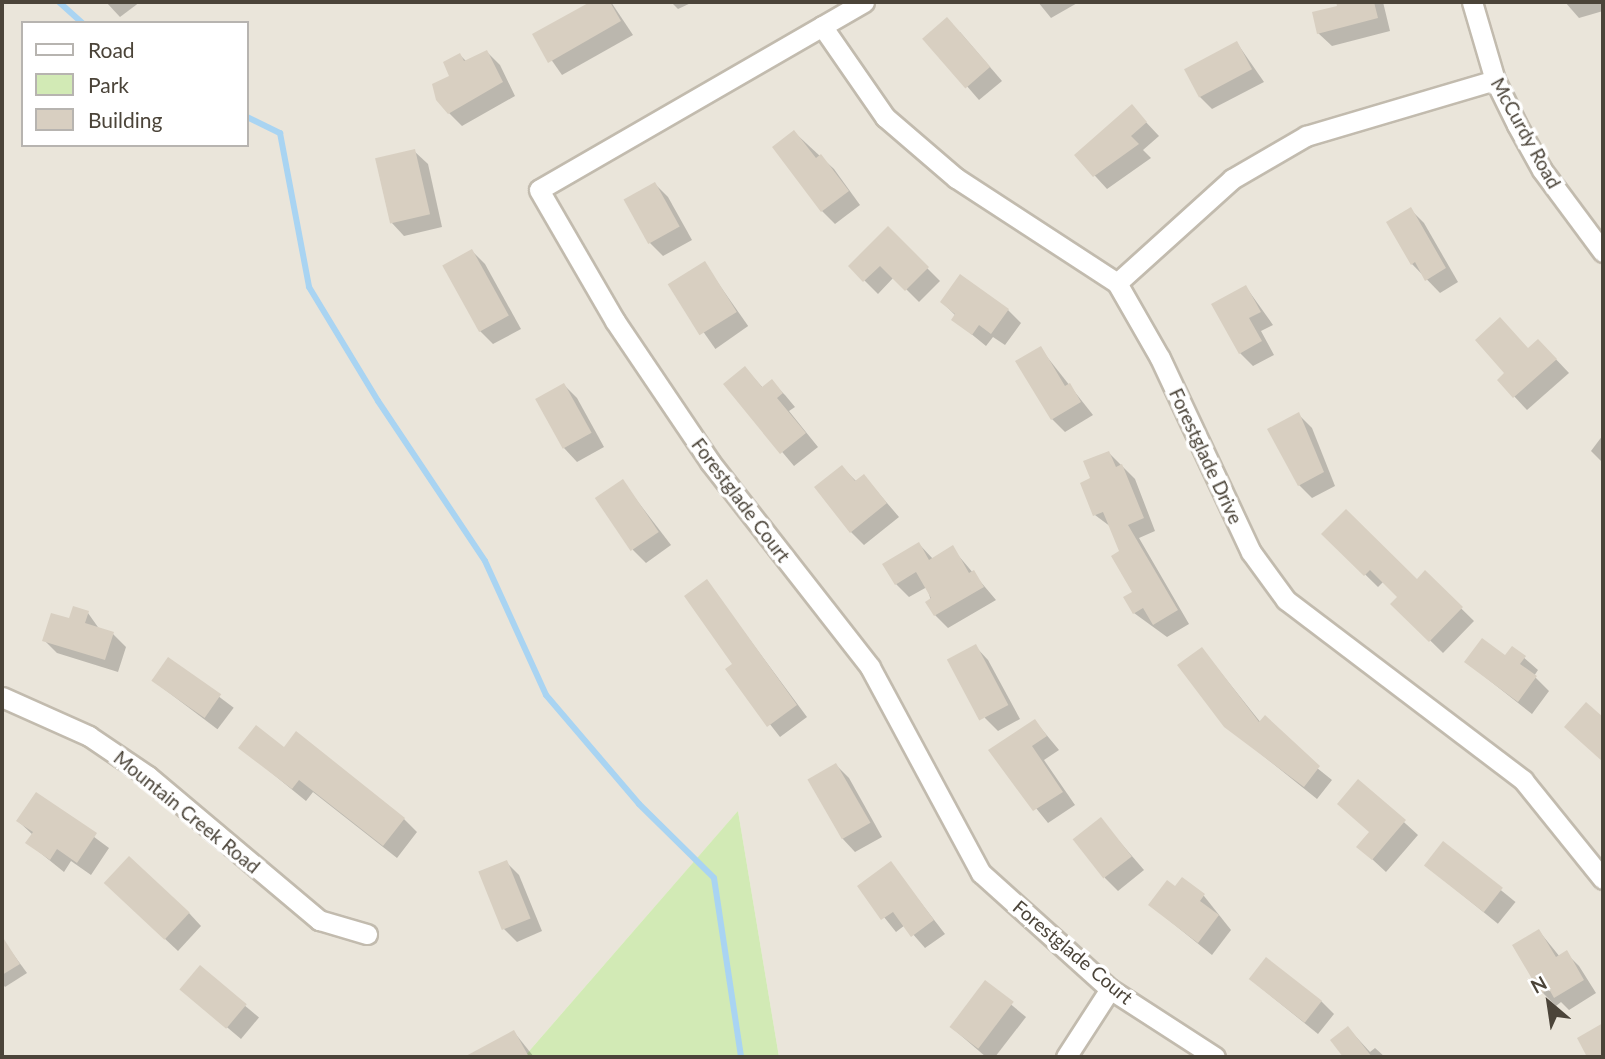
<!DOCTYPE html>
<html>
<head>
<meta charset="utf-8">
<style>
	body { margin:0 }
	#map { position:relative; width:1605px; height:1059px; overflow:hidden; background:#f6f3ec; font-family:Lato,sans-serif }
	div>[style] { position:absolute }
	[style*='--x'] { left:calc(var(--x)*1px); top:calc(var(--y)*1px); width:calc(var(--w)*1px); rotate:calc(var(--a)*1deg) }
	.residential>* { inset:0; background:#eae5da }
	.green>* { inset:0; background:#d2eab5 }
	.shadow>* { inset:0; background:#0003; transform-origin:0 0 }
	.stream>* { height:6px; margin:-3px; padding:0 3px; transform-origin:3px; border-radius:3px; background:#a9d4f2 }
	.building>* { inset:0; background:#d8cfc1; transform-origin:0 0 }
	.roads { filter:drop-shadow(2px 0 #c2bbae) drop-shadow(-2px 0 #c2bbae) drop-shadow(0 2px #c2bbae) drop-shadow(0 -2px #c2bbae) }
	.minor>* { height:19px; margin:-9.5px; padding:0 9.5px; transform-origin:9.5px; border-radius:9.5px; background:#fff }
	span { translate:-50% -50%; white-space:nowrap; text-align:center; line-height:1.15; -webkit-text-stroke:7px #fff; paint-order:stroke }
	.street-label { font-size:19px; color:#4b4439 }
	.frame { position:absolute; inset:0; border:4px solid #4b4439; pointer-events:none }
	.legend { position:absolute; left:21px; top:21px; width:228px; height:126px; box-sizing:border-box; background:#fff; border:2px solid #b7b4b0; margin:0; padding:9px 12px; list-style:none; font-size:21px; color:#4b4439 }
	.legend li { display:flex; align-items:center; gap:14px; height:35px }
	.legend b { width:35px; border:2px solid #b7b4b0 }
	.north { position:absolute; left:1514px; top:968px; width:70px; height:70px; -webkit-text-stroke:5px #fff; paint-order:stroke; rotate:331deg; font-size:19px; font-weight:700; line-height:28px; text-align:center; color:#4b4439 }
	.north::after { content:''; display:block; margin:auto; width:24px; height:32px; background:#4b4439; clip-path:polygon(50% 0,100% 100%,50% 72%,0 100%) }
</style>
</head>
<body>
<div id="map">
	<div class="residential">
		<div style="clip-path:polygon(evenodd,2px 2px,1603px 2px,1603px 1057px,779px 1057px,738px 811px,524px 1057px,2px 1057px,2px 2px,23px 23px,247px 23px,247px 145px,23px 145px,23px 23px)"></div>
	</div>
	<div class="green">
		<div style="clip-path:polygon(738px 811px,779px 1057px,524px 1057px,737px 812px)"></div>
	</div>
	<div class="shadow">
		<div style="clip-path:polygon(106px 2px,140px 2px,120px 17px)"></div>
		<div style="clip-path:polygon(594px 2px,611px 2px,633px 35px,562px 75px,534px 35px)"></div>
		<div style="clip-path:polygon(671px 2px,693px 2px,678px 9px)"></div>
		<div style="clip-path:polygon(1038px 2px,1079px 2px,1051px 18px)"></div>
		<div style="clip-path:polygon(1338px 2px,1383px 2px,1390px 31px,1332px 46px,1318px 33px,1339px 7px)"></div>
		<div style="clip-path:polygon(1565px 2px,1603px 2px,1603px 11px,1579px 18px)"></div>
		<div style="clip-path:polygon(960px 32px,1002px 81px,979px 100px,925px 38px)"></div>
		<div style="clip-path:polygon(1237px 43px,1264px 82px,1212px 109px,1199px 96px)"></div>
		<div style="clip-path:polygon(487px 52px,500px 65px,515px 96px,462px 126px,449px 113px,452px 77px,460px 55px,467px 62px)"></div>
		<div style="clip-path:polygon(1144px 120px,1159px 136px,1143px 150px,1151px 158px,1107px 189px,1076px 155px)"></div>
		<div style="clip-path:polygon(794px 132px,834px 169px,860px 205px,835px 224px,822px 211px)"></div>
		<div style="clip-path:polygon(414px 151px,428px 164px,442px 227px,404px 236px,391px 222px)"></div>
		<div style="clip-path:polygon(655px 184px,668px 197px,692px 240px,663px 256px,650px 243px,626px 200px)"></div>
		<div style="clip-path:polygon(1411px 210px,1424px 223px,1458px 282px,1440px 293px,1412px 264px)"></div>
		<div style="clip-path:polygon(888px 229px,940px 281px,919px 302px,894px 277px,878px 294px,850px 266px)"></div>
		<div style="clip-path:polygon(472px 251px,485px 264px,521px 329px,493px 344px,480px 331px)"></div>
		<div style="left:704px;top:263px;width:77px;height:40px;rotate:55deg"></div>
		<div style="clip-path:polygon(1246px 287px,1273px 325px,1261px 331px,1274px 355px,1253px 366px,1240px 353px)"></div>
		<div style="clip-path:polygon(942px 302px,1008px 310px,1021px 323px,1005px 345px,993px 337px,986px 346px,953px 319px,956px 316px)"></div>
		<div style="clip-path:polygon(1040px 348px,1093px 415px,1065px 432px,1052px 419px)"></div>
		<div style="clip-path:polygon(1529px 350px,1551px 354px,1569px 373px,1527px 410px,1499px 380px)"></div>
		<div style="clip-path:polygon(745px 368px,764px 389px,772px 382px,785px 395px,795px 407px,789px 411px,818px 447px,794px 466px,725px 384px)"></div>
		<div style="clip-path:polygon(564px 385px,577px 398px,604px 447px,577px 462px,564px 448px)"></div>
		<div style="clip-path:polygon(1299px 415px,1312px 428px,1335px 486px,1312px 498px,1299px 485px)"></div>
		<div style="clip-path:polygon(1603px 435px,1603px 463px,1591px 451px)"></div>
		<div style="clip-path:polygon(1109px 453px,1135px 479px,1155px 531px,1139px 538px,1189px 624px,1167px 637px,1134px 613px,1134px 593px,1121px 552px,1111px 527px,1095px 515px,1092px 479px)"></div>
		<div style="clip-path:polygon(842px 467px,857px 482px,864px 476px,899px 517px,864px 545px,851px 532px)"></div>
		<div style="clip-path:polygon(622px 481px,671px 545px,646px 563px,633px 550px)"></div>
		<div style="clip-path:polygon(1324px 534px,1417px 582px,1425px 573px,1474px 621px,1443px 653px,1393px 604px,1400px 597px,1384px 581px,1378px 587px)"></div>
		<div style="clip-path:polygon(919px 544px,933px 559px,952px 548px,996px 600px,948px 628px,935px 615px,927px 587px,909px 597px,896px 584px)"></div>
		<div style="clip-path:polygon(707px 582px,807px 717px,780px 737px,727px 669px,735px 664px)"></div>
		<div style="clip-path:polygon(88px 613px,100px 630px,113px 634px,126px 647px,118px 672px,57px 653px,44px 640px)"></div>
		<div style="clip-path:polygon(975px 646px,988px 660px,1020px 719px,998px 731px,985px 718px)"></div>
		<div style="clip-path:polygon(1513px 648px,1538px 670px,1534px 676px,1549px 691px,1532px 714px,1466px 662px,1505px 658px)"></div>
		<div style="clip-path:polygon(1202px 649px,1261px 723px,1332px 780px,1317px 799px,1226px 726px)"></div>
		<div style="left:169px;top:659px;width:81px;height:27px;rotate:37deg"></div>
		<div style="clip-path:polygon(1035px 721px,1059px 750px,1044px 760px,1075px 805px,1048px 823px,990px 751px)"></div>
		<div style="clip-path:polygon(241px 748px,284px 749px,404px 819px,417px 832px,397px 858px,313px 792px,306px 801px)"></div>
		<div style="clip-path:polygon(836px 765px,849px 778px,882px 837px,855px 852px,842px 838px)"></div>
		<div style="clip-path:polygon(1359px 781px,1418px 835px,1386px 872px,1359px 847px,1371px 833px)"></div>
		<div style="clip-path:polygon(36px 794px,109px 848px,91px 875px,71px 861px,64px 872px,28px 843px,33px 835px,18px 821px)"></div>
		<div style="clip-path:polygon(1101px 820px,1144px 870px,1118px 891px,1105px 878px)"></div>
		<div style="left:1444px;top:844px;width:92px;height:28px;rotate:39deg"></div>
		<div style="clip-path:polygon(506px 862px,519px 875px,542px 931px,517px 942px,504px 929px)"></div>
		<div style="clip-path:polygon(891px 864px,945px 934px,925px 948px,905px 925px,896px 932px,859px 886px)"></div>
		<div style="clip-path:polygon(1175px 888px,1204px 896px,1231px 930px,1212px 955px,1150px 905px)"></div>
		<div style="clip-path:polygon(119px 896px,189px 913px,201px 926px,178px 951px)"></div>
		<div style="clip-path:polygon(1539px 931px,1560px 957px,1566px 953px,1579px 966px,1596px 993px,1569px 1010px,1561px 1002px,1556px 1006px,1543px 993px)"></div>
		<div style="clip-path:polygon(5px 943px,27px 973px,5px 987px,2px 983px)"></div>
		<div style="left:200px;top:968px;width:77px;height:28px;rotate:40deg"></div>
		<div style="clip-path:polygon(1250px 979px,1321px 1001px,1334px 1014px,1318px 1034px)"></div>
		<div style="clip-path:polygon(985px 983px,1026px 1017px,995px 1057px,986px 1057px,951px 1027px)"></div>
		<div style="clip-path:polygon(1348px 1028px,1370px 1052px,1375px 1048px,1385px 1057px,1342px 1057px)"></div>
		<div style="clip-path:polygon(514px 1032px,534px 1057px,468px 1057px)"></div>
	</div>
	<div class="stream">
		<div style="--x:59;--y:2;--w:31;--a:42"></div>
		<div style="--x:247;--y:117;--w:37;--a:26"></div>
		<div style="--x:280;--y:133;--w:157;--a:79.3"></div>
		<div style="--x:309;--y:287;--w:133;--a:58.8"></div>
		<div style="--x:378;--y:401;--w:192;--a:56.2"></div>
		<div style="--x:485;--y:561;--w:147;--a:65.5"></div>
		<div style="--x:546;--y:695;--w:143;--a:49.5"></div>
		<div style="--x:639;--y:804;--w:105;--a:44.6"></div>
		<div style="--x:714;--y:878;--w:181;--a:81.4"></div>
	</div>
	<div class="building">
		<div style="clip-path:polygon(590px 2px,610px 2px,621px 21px,548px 63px,532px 34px)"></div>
		<div style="clip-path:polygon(1336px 2px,1374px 2px,1378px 18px,1317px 34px,1312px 12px,1337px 6px)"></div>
		<div style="left:947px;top:17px;width:66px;height:33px;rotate:49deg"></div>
		<div style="left:1237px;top:41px;width:32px;height:60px;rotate:62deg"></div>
		<div style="clip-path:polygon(487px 50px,503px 82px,448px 114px,436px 100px,432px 84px,449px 76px,443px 62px,460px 53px,464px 61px)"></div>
		<div style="clip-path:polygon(1132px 104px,1147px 122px,1131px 136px,1139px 144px,1093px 177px,1074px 155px)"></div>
		<div style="clip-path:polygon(794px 130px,816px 158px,821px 154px,849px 191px,821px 212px,772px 147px)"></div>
		<div style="left:415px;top:149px;width:67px;height:41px;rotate:77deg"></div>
		<div style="left:655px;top:182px;width:51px;height:36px;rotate:61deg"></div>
		<div style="clip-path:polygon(1411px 207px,1446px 268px,1425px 281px,1415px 262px,1411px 265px,1386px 222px)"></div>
		<div style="clip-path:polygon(888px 226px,929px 267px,905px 291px,880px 266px,863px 282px,848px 266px)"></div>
		<div style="left:472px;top:249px;width:76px;height:34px;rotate:61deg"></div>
		<div style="left:705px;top:261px;width:60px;height:44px;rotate:58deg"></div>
		<div style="clip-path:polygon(960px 274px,1009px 309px,991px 334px,979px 325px,972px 335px,951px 320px,955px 314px,940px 302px)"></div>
		<div style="clip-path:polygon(1246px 285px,1261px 312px,1249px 318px,1262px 341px,1239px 354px,1211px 304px)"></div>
		<div style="clip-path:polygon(1500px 317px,1528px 348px,1538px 339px,1557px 359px,1513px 398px,1497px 380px,1504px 373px,1475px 340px)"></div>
		<div style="clip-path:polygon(1041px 346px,1065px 386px,1070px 383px,1081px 402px,1051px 420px,1015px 361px)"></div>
		<div style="clip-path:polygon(745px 366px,762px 387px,772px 379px,783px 393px,777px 398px,806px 433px,780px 454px,723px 384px)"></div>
		<div style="left:564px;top:383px;width:57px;height:33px;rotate:61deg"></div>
		<div style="clip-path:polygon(1299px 412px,1324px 472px,1298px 486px,1267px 429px)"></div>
		<div style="clip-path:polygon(1109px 451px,1116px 467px,1122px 464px,1144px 518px,1128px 525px,1178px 610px,1153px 625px,1143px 608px,1133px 614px,1123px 597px,1132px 592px,1111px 556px,1119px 551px,1103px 512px,1093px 516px,1080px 483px,1090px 478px,1083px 461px)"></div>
		<div style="clip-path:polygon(842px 465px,855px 481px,864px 474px,887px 503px,850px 533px,814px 487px)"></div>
		<div style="left:623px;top:479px;width:64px;height:34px;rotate:56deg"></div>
		<div style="clip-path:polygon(1346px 509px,1417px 579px,1425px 570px,1463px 607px,1429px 642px,1390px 604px,1397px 597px,1370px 570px,1364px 576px,1321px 534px)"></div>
		<div style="clip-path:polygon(919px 542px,929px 560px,953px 545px,969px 573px,974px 570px,984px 587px,934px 616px,925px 602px,931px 598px,916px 572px,895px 585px,882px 564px)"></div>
		<div style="clip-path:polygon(707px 579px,797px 705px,767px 727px,725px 669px,732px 664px,684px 596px)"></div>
		<div style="clip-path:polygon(73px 606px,89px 611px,85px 623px,114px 632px,105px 660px,42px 641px,51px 613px,69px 618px)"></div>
		<div style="clip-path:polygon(1482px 638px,1505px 655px,1512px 646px,1526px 656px,1520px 664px,1537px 676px,1518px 702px,1464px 662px)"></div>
		<div style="left:976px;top:644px;width:69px;height:33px;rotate:62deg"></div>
		<div style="clip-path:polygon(1202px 647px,1259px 722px,1265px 715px,1320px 766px,1304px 787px,1224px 727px,1177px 665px)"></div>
		<div style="left:168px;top:657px;width:65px;height:29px;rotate:35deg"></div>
		<div style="clip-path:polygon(1586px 702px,1603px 717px,1603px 762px,1564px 727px)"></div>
		<div style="clip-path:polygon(1035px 719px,1047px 736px,1032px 746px,1063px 792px,1033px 811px,988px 750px)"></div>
		<div style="clip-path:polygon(256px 725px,284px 747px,296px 731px,405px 818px,383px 846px,299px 780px,292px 789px,238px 748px)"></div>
		<div style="left:836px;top:763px;width:69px;height:33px;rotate:60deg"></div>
		<div style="clip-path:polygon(1358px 779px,1406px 820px,1372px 860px,1356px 847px,1369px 832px,1337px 804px)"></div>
		<div style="clip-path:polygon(36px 792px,97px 833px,77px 863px,57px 849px,50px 860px,25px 843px,33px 832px,16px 821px)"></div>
		<div style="left:1101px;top:817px;width:50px;height:36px;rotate:52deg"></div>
		<div style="left:1443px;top:841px;width:76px;height:31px;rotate:38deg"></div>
		<div style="left:129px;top:856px;width:83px;height:37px;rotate:43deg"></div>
		<div style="left:507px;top:860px;width:63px;height:31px;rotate:68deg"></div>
		<div style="clip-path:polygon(891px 861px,934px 920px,911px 937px,893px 912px,881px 920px,857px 886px)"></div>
		<div style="clip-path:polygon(1182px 877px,1205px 894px,1200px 901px,1219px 915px,1198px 943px,1148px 905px,1167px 880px,1175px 886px)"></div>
		<div style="clip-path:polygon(1539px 929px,1556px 957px,1567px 950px,1584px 980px,1554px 998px,1549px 989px,1541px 994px,1512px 945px)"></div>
		<div style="clip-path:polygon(2px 936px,20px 964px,2px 975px)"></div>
		<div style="left:1266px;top:957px;width:71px;height:28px;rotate:38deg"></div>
		<div style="left:200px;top:965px;width:61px;height:32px;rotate:40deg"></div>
		<div style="left:985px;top:980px;width:36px;height:59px;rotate:37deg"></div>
		<div style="clip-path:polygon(1603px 1023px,1603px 1057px,1587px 1057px,1577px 1038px)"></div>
		<div style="clip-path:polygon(1348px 1026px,1372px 1057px,1343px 1057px,1330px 1040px)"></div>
		<div style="clip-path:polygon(514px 1030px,529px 1057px,464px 1057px)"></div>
	</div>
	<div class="roads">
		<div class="minor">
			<div style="--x:864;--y:2;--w:375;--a:150"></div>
			<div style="--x:539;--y:190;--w:151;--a:59.9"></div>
			<div style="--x:615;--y:321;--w:170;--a:56"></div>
			<div style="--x:710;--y:462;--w:260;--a:52"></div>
			<div style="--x:870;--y:667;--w:234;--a:61.7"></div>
			<div style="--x:981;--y:873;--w:173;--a:42"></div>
			<div style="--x:1110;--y:989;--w:125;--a:32.9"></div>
			<div style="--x:1472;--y:2;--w:81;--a:73.6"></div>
			<div style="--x:1495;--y:80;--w:50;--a:63.9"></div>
			<div style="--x:1517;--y:125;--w:51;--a:60.9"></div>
			<div style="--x:1542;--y:170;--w:102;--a:53.4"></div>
			<div style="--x:822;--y:26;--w:111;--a:55.3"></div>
			<div style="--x:885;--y:117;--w:94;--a:40.7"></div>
			<div style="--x:956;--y:178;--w:192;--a:33.1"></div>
			<div style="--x:1117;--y:283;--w:86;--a:60.2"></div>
			<div style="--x:1160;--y:358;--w:214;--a:64.9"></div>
			<div style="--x:1251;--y:552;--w:59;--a:53.9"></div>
			<div style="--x:1286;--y:600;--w:298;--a:37.2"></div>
			<div style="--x:1523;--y:780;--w:127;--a:51.1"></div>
			<div style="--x:1117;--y:283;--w:155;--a:-42.1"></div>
			<div style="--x:1232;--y:179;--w:86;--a:-30.2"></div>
			<div style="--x:1306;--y:136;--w:197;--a:-16.5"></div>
			<div style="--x:2;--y:697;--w:95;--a:24.1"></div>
			<div style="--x:89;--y:736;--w:71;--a:34.1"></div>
			<div style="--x:148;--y:776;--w:224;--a:40.1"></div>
			<div style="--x:319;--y:920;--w:50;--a:16.3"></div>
			<div style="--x:1066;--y:1057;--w:81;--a:-57.1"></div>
		</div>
	</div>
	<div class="street-label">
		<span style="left:1526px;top:133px;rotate:61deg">McCurdy Road</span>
		<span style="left:1206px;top:456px;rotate:65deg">Forestglade Drive</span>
		<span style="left:741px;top:500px;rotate:53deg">Forestglade Court</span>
		<span style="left:187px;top:812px;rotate:39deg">Mountain Creek Road</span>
		<span style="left:1073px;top:952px;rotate:40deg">Forestglade Court</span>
	</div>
	<div class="frame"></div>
	<ul class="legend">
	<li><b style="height:9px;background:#fff"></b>Road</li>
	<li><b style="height:19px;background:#d2eab5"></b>Park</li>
	<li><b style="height:19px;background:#d8cfc1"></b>Building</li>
	</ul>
	<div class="north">N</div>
</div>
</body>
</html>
